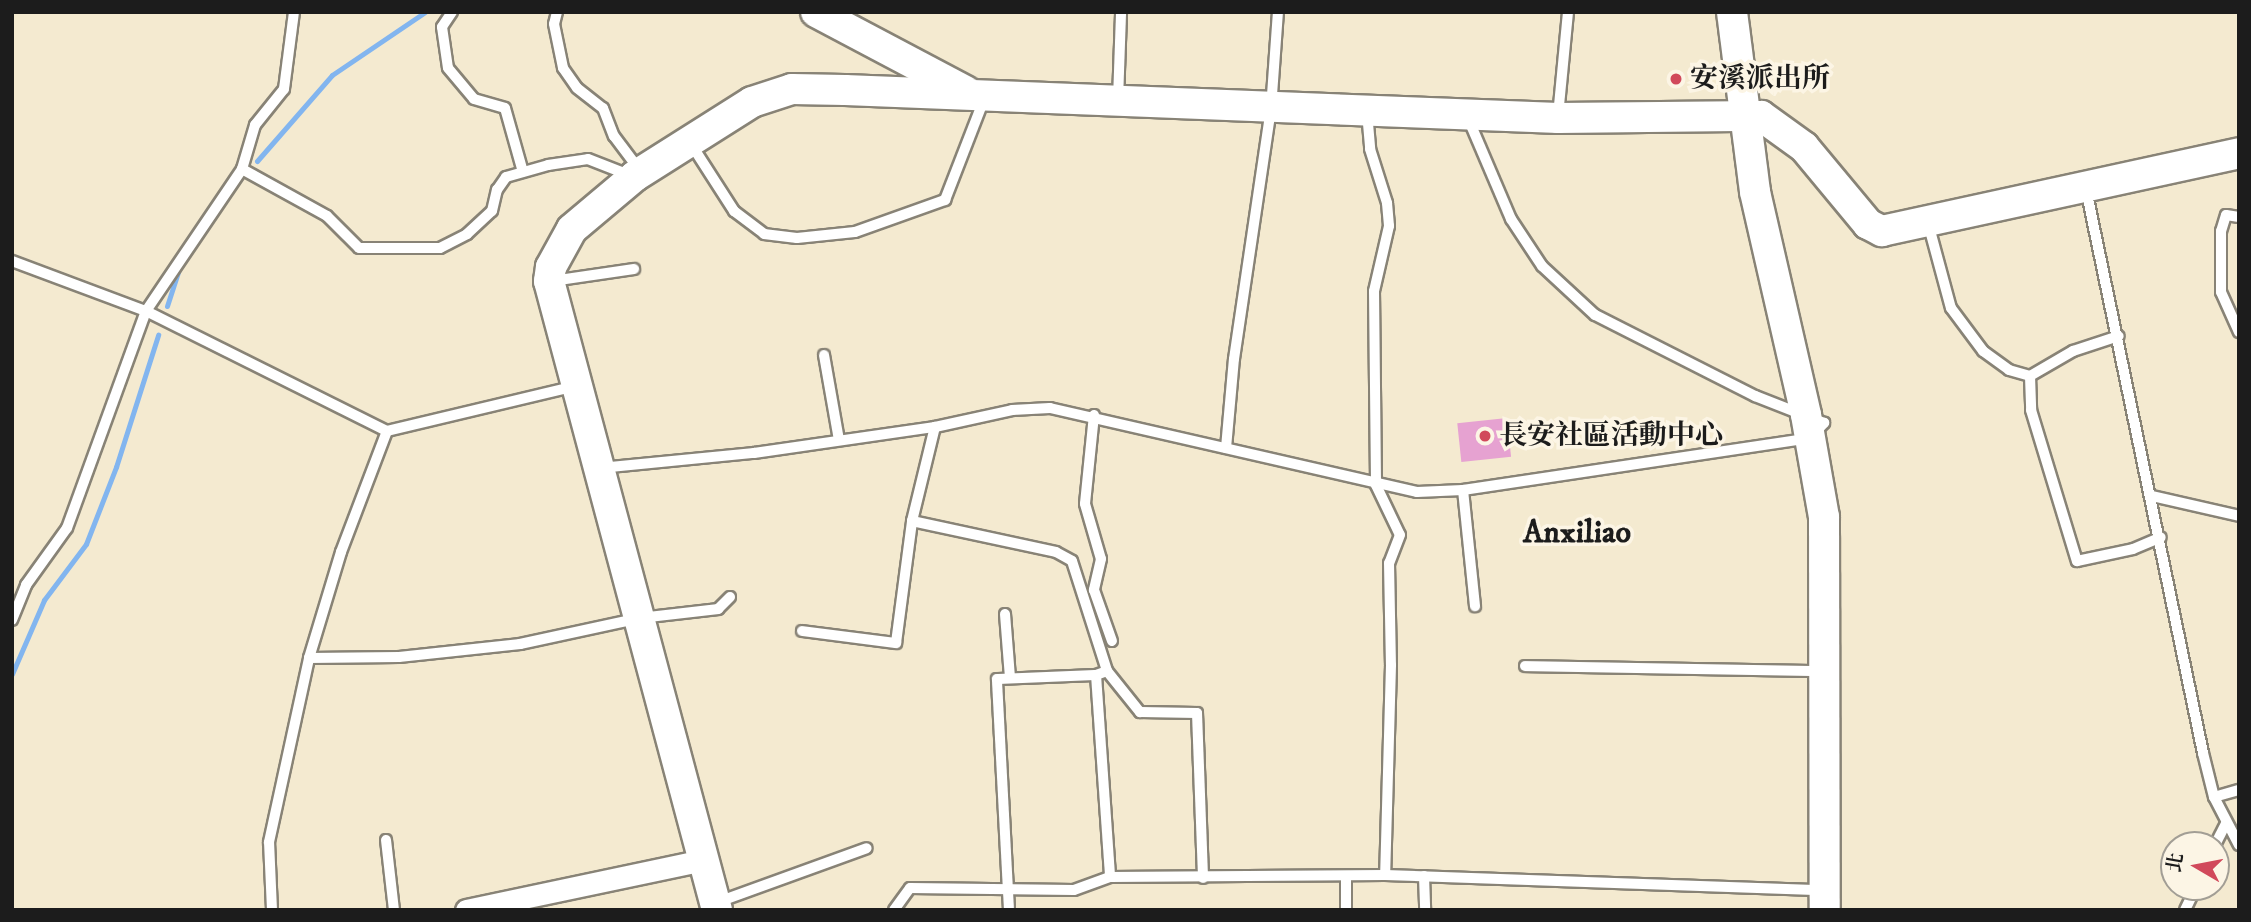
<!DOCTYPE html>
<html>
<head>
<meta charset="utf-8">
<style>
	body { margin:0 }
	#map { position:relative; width:2251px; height:922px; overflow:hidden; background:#f4ead0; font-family:"IM FELL DW Pica","Noto Serif TC",serif }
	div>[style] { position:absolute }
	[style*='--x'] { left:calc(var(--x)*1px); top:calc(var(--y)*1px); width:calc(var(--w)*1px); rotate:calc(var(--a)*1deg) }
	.stream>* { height:5px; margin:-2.5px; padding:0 2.5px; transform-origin:2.5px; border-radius:2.5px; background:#82b5ef }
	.building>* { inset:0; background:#e6a2d1; transform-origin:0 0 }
	.roads { filter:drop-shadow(2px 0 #888376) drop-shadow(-2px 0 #888376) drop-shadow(0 2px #888376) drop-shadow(0 -2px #888376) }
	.lane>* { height:10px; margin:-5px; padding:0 5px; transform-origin:5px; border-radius:5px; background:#fff }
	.street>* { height:21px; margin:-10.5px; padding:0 10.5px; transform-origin:10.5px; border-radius:10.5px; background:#fff }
	.secondary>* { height:30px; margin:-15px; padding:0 15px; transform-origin:15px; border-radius:15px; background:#fff }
	.dots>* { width:19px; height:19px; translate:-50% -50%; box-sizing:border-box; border:4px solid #fcf5e5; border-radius:50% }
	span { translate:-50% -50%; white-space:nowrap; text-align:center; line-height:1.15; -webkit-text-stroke:7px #fcf5e5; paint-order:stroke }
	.poi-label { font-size:28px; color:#1c1c1c; font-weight:700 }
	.left { translate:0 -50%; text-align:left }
	.quarter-label { font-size:32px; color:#1c1c1c; font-weight:700 }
	.frame { position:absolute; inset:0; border:14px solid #1c1c1c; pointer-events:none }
	.north { position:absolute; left:2160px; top:831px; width:70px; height:70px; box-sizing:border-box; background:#fcf5e5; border:2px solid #a29e95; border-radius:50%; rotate:280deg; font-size:19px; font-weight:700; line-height:28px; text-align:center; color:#1c1c1c }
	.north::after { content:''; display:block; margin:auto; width:24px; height:32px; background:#d1495b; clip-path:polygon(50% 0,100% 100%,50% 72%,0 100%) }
</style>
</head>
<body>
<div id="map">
	<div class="stream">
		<div style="--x:257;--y:161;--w:114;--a:-48.9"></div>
		<div style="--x:332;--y:75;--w:112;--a:-34.1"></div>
		<div style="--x:167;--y:306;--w:42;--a:-72"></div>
		<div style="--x:12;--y:674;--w:81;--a:-66.6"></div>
		<div style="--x:44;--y:600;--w:70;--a:-53.1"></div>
		<div style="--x:86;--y:544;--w:83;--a:-68.7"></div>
		<div style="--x:116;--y:467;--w:139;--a:-72.3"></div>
	</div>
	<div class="building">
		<div style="left:1507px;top:418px;width:39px;height:50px;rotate:84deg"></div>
	</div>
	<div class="roads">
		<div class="lane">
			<div style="--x:452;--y:12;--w:18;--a:124"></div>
			<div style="--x:442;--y:27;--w:41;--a:81.7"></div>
			<div style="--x:448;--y:68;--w:40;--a:50"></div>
			<div style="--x:474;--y:99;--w:32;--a:16"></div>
			<div style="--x:505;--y:108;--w:66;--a:74.3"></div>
			<div style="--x:557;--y:12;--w:12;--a:104"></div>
			<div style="--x:554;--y:24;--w:45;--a:78.4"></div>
			<div style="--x:563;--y:68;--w:24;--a:55"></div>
			<div style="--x:577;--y:88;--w:33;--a:38"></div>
			<div style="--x:603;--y:108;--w:30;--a:69"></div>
			<div style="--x:614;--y:136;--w:45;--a:53.1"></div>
			<div style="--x:1118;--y:100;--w:88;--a:-88"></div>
			<div style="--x:1367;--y:112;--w:37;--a:85"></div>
			<div style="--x:1370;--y:149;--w:57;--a:72.5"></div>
			<div style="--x:1387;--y:203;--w:23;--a:85"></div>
			<div style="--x:1389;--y:226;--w:67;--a:103"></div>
			<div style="--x:1374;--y:291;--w:194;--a:89.4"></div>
			<div style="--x:1376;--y:485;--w:55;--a:64.4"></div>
			<div style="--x:1400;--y:535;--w:30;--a:111"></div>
			<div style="--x:1389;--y:563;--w:102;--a:88.9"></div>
			<div style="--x:1391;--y:665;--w:210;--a:91.6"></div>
			<div style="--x:1558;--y:116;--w:104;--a:-84.5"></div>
			<div style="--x:691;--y:144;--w:80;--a:57.3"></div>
			<div style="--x:734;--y:211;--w:38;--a:37"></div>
			<div style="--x:764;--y:234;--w:33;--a:7"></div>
			<div style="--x:797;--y:238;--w:58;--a:-5.9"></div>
			<div style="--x:855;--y:232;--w:96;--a:-19.6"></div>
			<div style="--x:945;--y:200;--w:110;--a:-68.8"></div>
			<div style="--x:242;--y:169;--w:97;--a:28.9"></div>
			<div style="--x:327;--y:216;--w:45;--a:45"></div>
			<div style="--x:359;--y:248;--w:81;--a:0"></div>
			<div style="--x:440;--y:248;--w:30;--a:-27"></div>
			<div style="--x:467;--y:234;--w:34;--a:-43"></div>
			<div style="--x:492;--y:211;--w:22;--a:-77"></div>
			<div style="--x:497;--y:190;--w:16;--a:-55"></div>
			<div style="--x:506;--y:177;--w:44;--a:-15.9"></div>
			<div style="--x:548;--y:165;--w:40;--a:-8.5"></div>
			<div style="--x:588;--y:159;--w:44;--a:21.3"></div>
			<div style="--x:2086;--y:189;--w:576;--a:78.28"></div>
			<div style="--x:2203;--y:753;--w:45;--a:76"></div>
			<div style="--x:2214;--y:797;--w:54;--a:62.5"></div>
			<div style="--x:2239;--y:217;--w:13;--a:-171"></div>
			<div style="--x:2226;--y:215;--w:17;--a:107"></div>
			<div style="--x:2221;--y:231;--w:61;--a:90"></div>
			<div style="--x:2221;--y:292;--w:44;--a:65.8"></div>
			<div style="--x:1928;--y:223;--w:88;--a:74.9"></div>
			<div style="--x:1951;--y:308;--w:54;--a:53.3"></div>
			<div style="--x:1983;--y:351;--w:32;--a:36"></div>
			<div style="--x:2009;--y:370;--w:22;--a:16"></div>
			<div style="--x:2030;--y:376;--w:34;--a:88"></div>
			<div style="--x:2031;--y:410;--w:158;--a:73.1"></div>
			<div style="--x:2077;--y:561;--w:57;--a:-12.1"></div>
			<div style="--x:2133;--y:549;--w:30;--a:-23"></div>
			<div style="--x:12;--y:261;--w:143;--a:20.5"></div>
			<div style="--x:146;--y:311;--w:269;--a:26.5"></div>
			<div style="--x:552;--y:281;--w:83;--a:-8.3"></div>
			<div style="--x:824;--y:355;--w:86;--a:80"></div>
			<div style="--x:2030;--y:376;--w:50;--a:-30.2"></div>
			<div style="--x:2073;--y:351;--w:48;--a:-18.1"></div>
			<div style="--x:1094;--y:415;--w:89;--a:95.8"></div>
			<div style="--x:1085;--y:504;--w:57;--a:73.8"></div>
			<div style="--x:1101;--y:559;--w:32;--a:103"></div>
			<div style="--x:1094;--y:590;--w:54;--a:70.6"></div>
			<div style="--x:1226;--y:448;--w:89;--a:-84.9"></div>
			<div style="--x:1234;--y:359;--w:253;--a:-81.6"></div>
			<div style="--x:1271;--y:109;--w:97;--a:-85.9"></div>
			<div style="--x:600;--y:468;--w:155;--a:-5.6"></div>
			<div style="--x:754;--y:453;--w:183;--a:-8.2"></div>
			<div style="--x:935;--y:427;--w:79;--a:-12.4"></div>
			<div style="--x:1012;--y:410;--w:38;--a:-3"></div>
			<div style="--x:1050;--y:408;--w:376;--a:12.9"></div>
			<div style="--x:1417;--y:492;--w:46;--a:-2.5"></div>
			<div style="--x:1463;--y:490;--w:351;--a:-8.5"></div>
			<div style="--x:1810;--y:438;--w:21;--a:-47"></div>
			<div style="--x:1824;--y:423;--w:74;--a:-158.6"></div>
			<div style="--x:1755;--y:396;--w:179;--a:-153.1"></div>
			<div style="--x:1595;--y:315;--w:72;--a:-137.2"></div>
			<div style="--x:1542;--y:266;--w:56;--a:-123.4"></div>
			<div style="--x:1511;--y:219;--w:110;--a:-113.1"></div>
			<div style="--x:1463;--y:490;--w:117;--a:84.1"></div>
			<div style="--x:2152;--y:496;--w:89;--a:12.9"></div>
			<div style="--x:912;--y:521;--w:147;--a:12.1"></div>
			<div style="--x:1056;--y:552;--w:18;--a:29"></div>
			<div style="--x:1072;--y:561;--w:115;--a:72.3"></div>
			<div style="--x:1107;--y:671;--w:12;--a:160"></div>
			<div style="--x:1005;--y:614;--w:64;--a:85.5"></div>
			<div style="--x:12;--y:620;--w:38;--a:-68"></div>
			<div style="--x:26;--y:585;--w:70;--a:-54.3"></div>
			<div style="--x:67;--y:528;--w:231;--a:-70"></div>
			<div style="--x:146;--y:311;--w:171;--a:-55.9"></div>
			<div style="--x:242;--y:169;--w:46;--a:-73.5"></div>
			<div style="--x:255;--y:125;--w:46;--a:-51.1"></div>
			<div style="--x:284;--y:89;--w:78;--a:-82.6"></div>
			<div style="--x:802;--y:631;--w:95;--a:7.3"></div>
			<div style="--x:896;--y:643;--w:123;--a:-82.5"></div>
			<div style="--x:912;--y:521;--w:97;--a:-76.3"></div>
			<div style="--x:309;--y:658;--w:90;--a:-0.6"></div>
			<div style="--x:399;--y:657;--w:122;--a:-6.1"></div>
			<div style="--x:520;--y:644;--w:123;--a:-12.2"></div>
			<div style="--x:640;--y:618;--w:79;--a:-6.6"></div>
			<div style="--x:718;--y:609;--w:17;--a:-45"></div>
			<div style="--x:1525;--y:666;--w:296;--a:1"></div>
			<div style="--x:1107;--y:671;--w:53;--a:51.2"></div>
			<div style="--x:1140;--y:712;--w:57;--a:1"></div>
			<div style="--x:1197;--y:713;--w:165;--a:87.9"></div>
			<div style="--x:2214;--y:797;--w:26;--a:-16"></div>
			<div style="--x:386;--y:840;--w:70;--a:83.5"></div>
			<div style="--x:2215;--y:845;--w:25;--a:-63"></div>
			<div style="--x:1424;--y:876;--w:34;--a:88"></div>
			<div style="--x:1346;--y:878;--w:32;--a:90"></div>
			<div style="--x:718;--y:902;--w:158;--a:-19.9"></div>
			<div style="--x:272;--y:910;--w:68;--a:-92.5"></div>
			<div style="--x:269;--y:842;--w:188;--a:-77.7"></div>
			<div style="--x:309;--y:658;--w:111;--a:-73.2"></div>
			<div style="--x:341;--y:552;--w:129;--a:-69.2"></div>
			<div style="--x:387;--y:431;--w:194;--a:-13.4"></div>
			<div style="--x:894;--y:910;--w:27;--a:-54"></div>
			<div style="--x:910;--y:888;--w:164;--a:0.7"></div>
			<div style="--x:1074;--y:890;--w:38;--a:-20"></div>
			<div style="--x:1110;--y:877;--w:275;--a:-0.4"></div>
			<div style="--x:1385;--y:875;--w:437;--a:2"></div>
			<div style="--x:1009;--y:910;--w:231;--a:-93"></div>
			<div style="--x:997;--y:679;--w:99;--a:-2.3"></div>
			<div style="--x:1096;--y:675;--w:202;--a:86"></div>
			<div style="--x:2185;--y:910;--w:25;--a:-64"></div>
		</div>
		<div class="street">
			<div style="--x:466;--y:910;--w:243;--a:-11.9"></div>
		</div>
		<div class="secondary">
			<div style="--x:816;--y:12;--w:169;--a:27.9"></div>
			<div style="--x:1732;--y:12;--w:181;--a:82.7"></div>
			<div style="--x:1755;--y:192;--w:229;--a:77.1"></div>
			<div style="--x:1806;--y:415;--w:104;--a:80"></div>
			<div style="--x:1824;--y:517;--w:393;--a:89.9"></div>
			<div style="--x:717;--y:910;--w:651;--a:-104.95"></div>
			<div style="--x:549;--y:281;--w:14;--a:-82"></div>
			<div style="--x:551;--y:267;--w:43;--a:-61.1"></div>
			<div style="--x:572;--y:229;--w:82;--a:-40.1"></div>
			<div style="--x:635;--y:176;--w:138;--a:-32.3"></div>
			<div style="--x:752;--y:102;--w:42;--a:-18"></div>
			<div style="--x:792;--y:89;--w:53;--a:1.1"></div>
			<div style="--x:845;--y:90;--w:714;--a:2.25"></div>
			<div style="--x:1558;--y:118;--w:203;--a:-0.6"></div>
			<div style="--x:1761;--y:116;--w:53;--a:35.8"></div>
			<div style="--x:1804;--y:147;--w:100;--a:50.3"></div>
			<div style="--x:1868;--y:224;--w:16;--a:27"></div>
			<div style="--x:1882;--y:231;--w:365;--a:-12.3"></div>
		</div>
	</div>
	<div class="dots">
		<div style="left:1676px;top:79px;background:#d1495b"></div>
		<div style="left:1485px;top:436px;background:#d1495b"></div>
	</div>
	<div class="poi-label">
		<span class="left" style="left:1690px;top:79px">安溪派出所</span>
		<span class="left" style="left:1499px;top:436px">長安社區活動中心</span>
	</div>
	<div class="quarter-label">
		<span style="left:1577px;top:533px">Anxiliao</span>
	</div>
	<div class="frame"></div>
	<div class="north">北</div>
</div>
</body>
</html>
